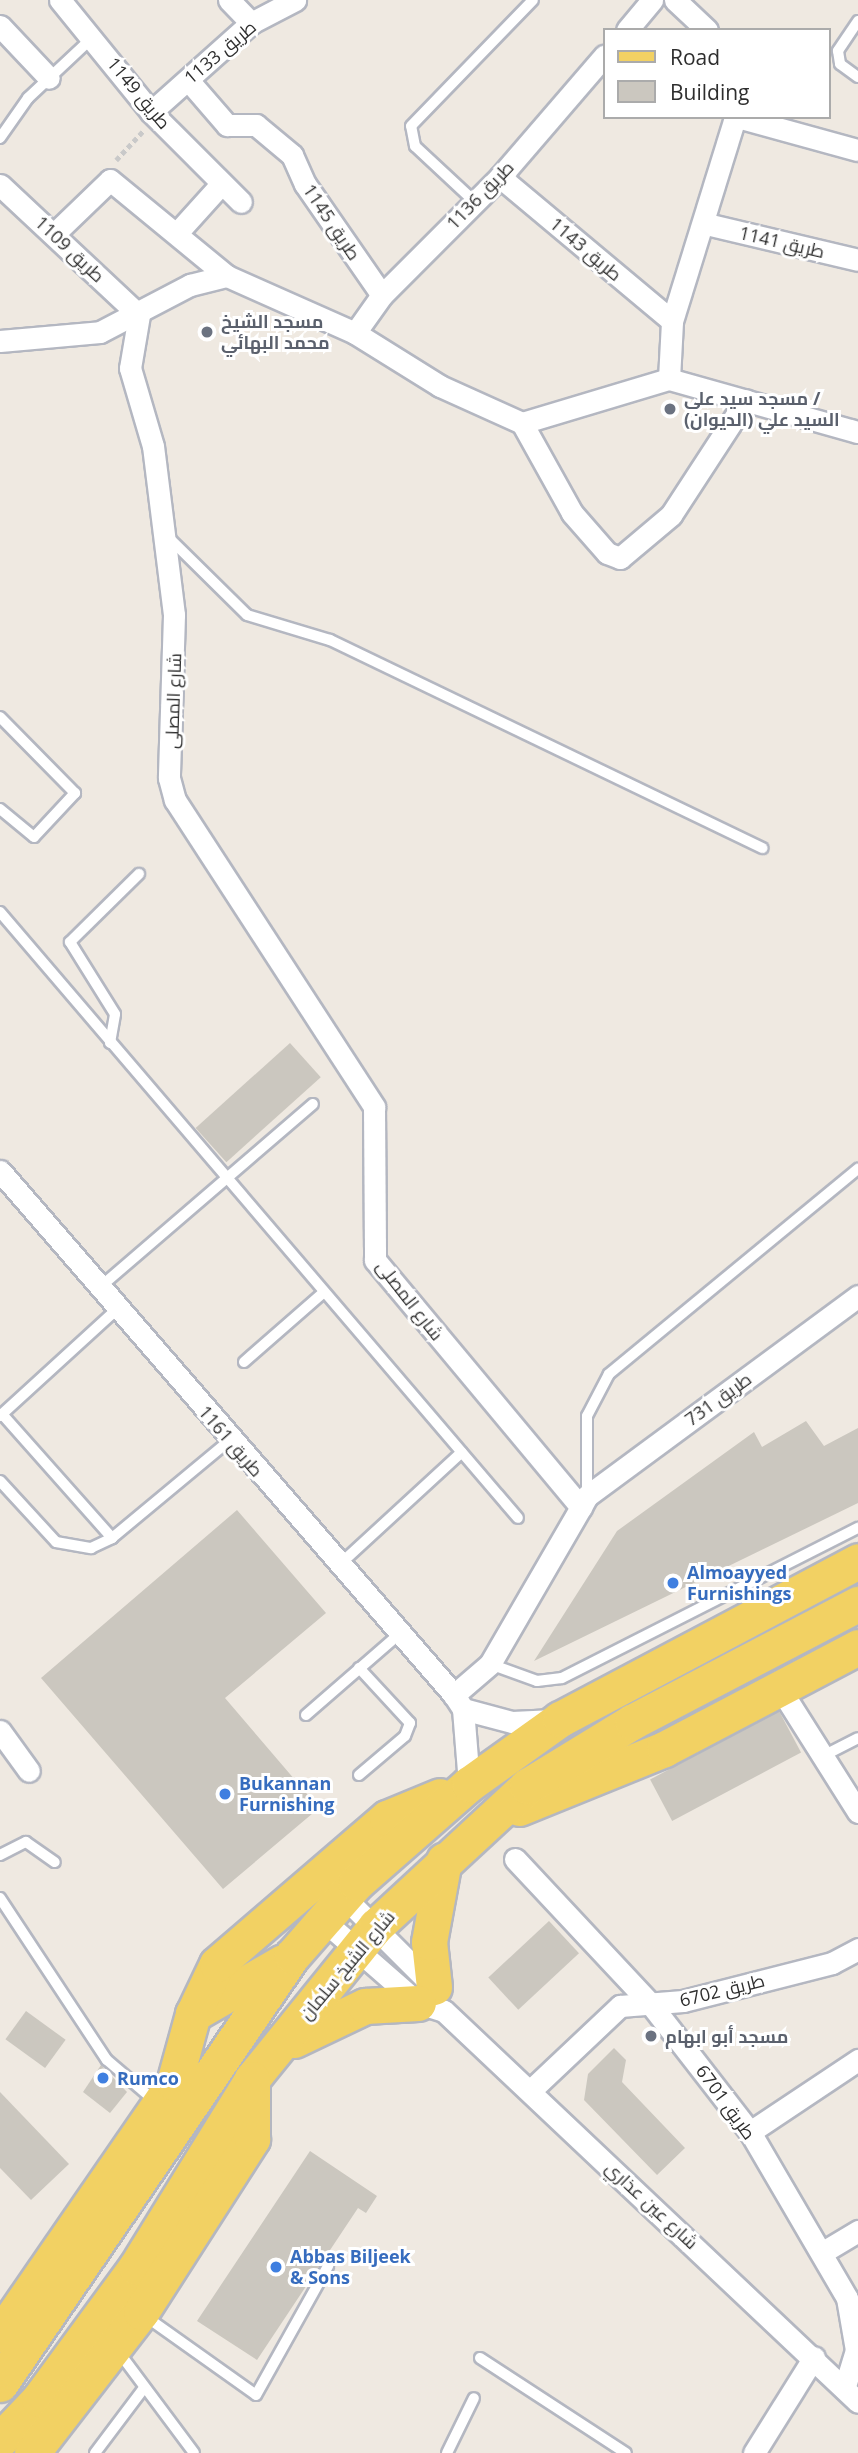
<!DOCTYPE html>
<html>
<head>
<meta charset="utf-8">
<style>
	body { margin:0 }
	#map { position:relative; width:858px; height:2453px; overflow:hidden; background:#efe9e1; font-family:"Open Sans",Cairo,sans-serif }
	div>[style] { position:absolute }
	[style*='--x'] { left:calc(var(--x)*1px); top:calc(var(--y)*1px); width:calc(var(--w)*1px); rotate:calc(var(--a)*1deg) }
	.building>* { inset:0; background:#cbc7bf; transform-origin:0 0 }
	.path>* { height:4.5px; margin-top:-2.25px; transform-origin:0; background:repeating-linear-gradient(90deg,#c9c9c9 0 5px,transparent 0 8.5px) }
	.roads { filter:drop-shadow(2px 0 #b4b7c1) drop-shadow(-2px 0 #b4b7c1) drop-shadow(0 2px #b4b7c1) drop-shadow(0 -2px #b4b7c1) }
	.lane>* { height:10px; margin:-5px; padding:0 5px; transform-origin:5px; border-radius:5px; background:#fff }
	.street>* { height:21px; margin:-10.5px; padding:0 10.5px; transform-origin:10.5px; border-radius:10.5px; background:#fff }
	.primary>* { height:35px; margin:-17.5px; padding:0 17.5px; transform-origin:17.5px; border-radius:17.5px; background:#f2d163 }
	.dots>* { width:19px; height:19px; translate:-50% -50%; box-sizing:border-box; border:4px solid #fff; border-radius:50% }
	span { translate:-50% -50%; white-space:nowrap; text-align:center; line-height:1.15; -webkit-text-stroke:6px #fff; paint-order:stroke }
	.street-label { font-size:18px; color:#2e2e2e }
	.worship-label { font-size:18px; color:#5b616d; font-weight:700 }
	.left { translate:0 -50%; text-align:left }
	.shop-label { font-size:18px; color:#366cbe; font-weight:700 }
	.legend { position:absolute; left:603px; top:28px; width:228px; height:91px; box-sizing:border-box; background:#fff; border:2px solid #ababab; margin:0; padding:9px 12px; list-style:none; font-size:21px; color:#2e2e2e }
	.legend li { display:flex; align-items:center; gap:14px; height:35px }
	.legend b { width:35px; border:2px solid #ababab }
</style>
</head>
<body>
<div id="map">
	<div class="building">
		<div style="left:290px;top:1043px;width:46px;height:127px;rotate:48deg"></div>
		<div style="clip-path:polygon(806px 1421px,824px 1446px,858px 1428px,858px 1503px,534px 1661px,617px 1531px,754px 1432px,762px 1447px)"></div>
		<div style="clip-path:polygon(237px 1510px,326px 1613px,225px 1698px,319px 1808px,223px 1889px,41px 1678px)"></div>
		<div style="left:779px;top:1711px;width:47px;height:146px;rotate:62deg"></div>
		<div style="left:549px;top:1921px;width:44px;height:83px;rotate:47deg"></div>
		<div style="left:26px;top:2011px;width:49px;height:35px;rotate:36deg"></div>
		<div style="clip-path:polygon(614px 2048px,626px 2060px,622px 2082px,685px 2148px,657px 2175px,584px 2100px,588px 2074px)"></div>
		<div style="clip-path:polygon(101px 2065px,127px 2092px,110px 2113px,83px 2092px)"></div>
		<div style="clip-path:polygon(0 2092px,69px 2164px,31px 2200px,0 2168px)"></div>
		<div style="clip-path:polygon(310px 2151px,377px 2196px,366px 2213px,358px 2208px,257px 2360px,197px 2321px)"></div>
	</div>
	<div class="path">
		<div style="--x:116;--y:160;--w:40;--a:-47"></div>
	</div>
	<div class="roads">
		<div class="lane">
			<div style="--x:858;--y:21;--w:36;--a:124"></div>
			<div style="--x:838;--y:51;--w:13;--a:81"></div>
			<div style="--x:840;--y:64;--w:22;--a:36"></div>
			<div style="--x:0;--y:138;--w:49;--a:-55"></div>
			<div style="--x:28;--y:98;--w:89;--a:-43.2"></div>
			<div style="--x:475;--y:202;--w:82;--a:-137"></div>
			<div style="--x:415;--y:146;--w:20;--a:-101"></div>
			<div style="--x:411;--y:126;--w:175;--a:-45.9"></div>
			<div style="--x:167;--y:536;--w:112;--a:44.6"></div>
			<div style="--x:247;--y:615;--w:87;--a:16.8"></div>
			<div style="--x:330;--y:640;--w:480;--a:25.7"></div>
			<div style="--x:0;--y:717;--w:107;--a:45.4"></div>
			<div style="--x:75;--y:793;--w:60;--a:133"></div>
			<div style="--x:34;--y:837;--w:44;--a:-140.5"></div>
			<div style="--x:0;--y:912;--w:797;--a:49.48"></div>
			<div style="--x:110;--y:1043;--w:29;--a:-80"></div>
			<div style="--x:115;--y:1014;--w:85;--a:-122"></div>
			<div style="--x:70;--y:942;--w:97;--a:-44.6"></div>
			<div style="--x:99;--y:1288;--w:282;--a:-40.7"></div>
			<div style="--x:244;--y:1362;--w:106;--a:-41.2"></div>
			<div style="--x:2;--y:1414;--w:166;--a:48.4"></div>
			<div style="--x:0;--y:1416;--w:159;--a:-42.4"></div>
			<div style="--x:0;--y:1481;--w:83;--a:47.4"></div>
			<div style="--x:56;--y:1542;--w:36;--a:10"></div>
			<div style="--x:91;--y:1548;--w:23;--a:-25"></div>
			<div style="--x:112;--y:1538;--w:153;--a:-39.7"></div>
			<div style="--x:587;--y:1496;--w:80;--a:-90"></div>
			<div style="--x:587;--y:1416;--w:47;--a:-62.4"></div>
			<div style="--x:609;--y:1374;--w:323;--a:-39.5"></div>
			<div style="--x:338;--y:1566;--w:168;--a:-42.6"></div>
			<div style="--x:490;--y:1664;--w:50;--a:19.9"></div>
			<div style="--x:537;--y:1681;--w:25;--a:-7"></div>
			<div style="--x:562;--y:1678;--w:332;--a:-26.9"></div>
			<div style="--x:306;--y:1715;--w:122;--a:-41"></div>
			<div style="--x:823;--y:1756;--w:39;--a:-27"></div>
			<div style="--x:359;--y:1775;--w:60;--a:-40.3"></div>
			<div style="--x:405;--y:1736;--w:14;--a:-69"></div>
			<div style="--x:410;--y:1723;--w:75;--a:-132.8"></div>
			<div style="--x:0;--y:1855;--w:29;--a:-27"></div>
			<div style="--x:26;--y:1842;--w:35;--a:35"></div>
			<div style="--x:0;--y:1898;--w:194;--a:56.6"></div>
			<div style="--x:107;--y:2060;--w:65;--a:40.6"></div>
			<div style="--x:145;--y:2316;--w:136;--a:35.4"></div>
			<div style="--x:256;--y:2395;--w:148;--a:-60.8"></div>
			<div style="--x:118;--y:2351;--w:127;--a:53.3"></div>
			<div style="--x:480;--y:2358;--w:174;--a:33.1"></div>
			<div style="--x:95;--y:2453;--w:81;--a:-53"></div>
			<div style="--x:447;--y:2453;--w:61;--a:-63.9"></div>
		</div>
		<div class="street">
			<div style="--x:60;--y:0;--w:144;--a:50.9"></div>
			<div style="--x:151;--y:112;--w:127;--a:45"></div>
			<div style="--x:229;--y:0;--w:32;--a:46"></div>
			<div style="--x:675;--y:0;--w:44;--a:43.2"></div>
			<div style="--x:0;--y:26;--w:71;--a:46.7"></div>
			<div style="--x:627;--y:30;--w:39;--a:-50"></div>
			<div style="--x:188;--y:80;--w:60;--a:49.1"></div>
			<div style="--x:227;--y:125;--w:29;--a:0"></div>
			<div style="--x:256;--y:125;--w:47;--a:39.8"></div>
			<div style="--x:292;--y:155;--w:32;--a:66"></div>
			<div style="--x:305;--y:184;--w:135;--a:55.3"></div>
			<div style="--x:151;--y:112;--w:134;--a:-41.7"></div>
			<div style="--x:251;--y:23;--w:50;--a:-27.6"></div>
			<div style="--x:737;--y:117;--w:125;--a:15.3"></div>
			<div style="--x:500;--y:177;--w:224;--a:39.9"></div>
			<div style="--x:0;--y:185;--w:190;--a:43.1"></div>
			<div style="--x:706;--y:224;--w:156;--a:13.3"></div>
			<div style="--x:55;--y:233;--w:76;--a:-43.9"></div>
			<div style="--x:110;--y:180;--w:151;--a:39.4"></div>
			<div style="--x:177;--y:233;--w:67;--a:-48"></div>
			<div style="--x:139;--y:315;--w:54;--a:99.6"></div>
			<div style="--x:130;--y:368;--w:81;--a:73.6"></div>
			<div style="--x:153;--y:446;--w:170;--a:82.9"></div>
			<div style="--x:174;--y:615;--w:163;--a:91.8"></div>
			<div style="--x:169;--y:778;--w:23;--a:75"></div>
			<div style="--x:175;--y:800;--w:366;--a:57"></div>
			<div style="--x:374;--y:1107;--w:153;--a:89.6"></div>
			<div style="--x:375;--y:1260;--w:322;--a:50.2"></div>
			<div style="--x:581;--y:1507;--w:181;--a:120.1"></div>
			<div style="--x:490;--y:1664;--w:48;--a:139.3"></div>
			<div style="--x:355;--y:333;--w:47;--a:-54.6"></div>
			<div style="--x:382;--y:295;--w:167;--a:-45"></div>
			<div style="--x:500;--y:177;--w:160;--a:-49.3"></div>
			<div style="--x:0;--y:341;--w:100;--a:-5.1"></div>
			<div style="--x:100;--y:332;--w:102;--a:-27.6"></div>
			<div style="--x:190;--y:285;--w:38;--a:-14"></div>
			<div style="--x:227;--y:276;--w:140;--a:24"></div>
			<div style="--x:355;--y:333;--w:100;--a:31.9"></div>
			<div style="--x:440;--y:386;--w:90;--a:24.3"></div>
			<div style="--x:522;--y:423;--w:153;--a:-16.7"></div>
			<div style="--x:669;--y:379;--w:196;--a:15.7"></div>
			<div style="--x:669;--y:379;--w:58;--a:-87"></div>
			<div style="--x:672;--y:321;--w:214;--a:-72.8"></div>
			<div style="--x:522;--y:423;--w:103;--a:60.9"></div>
			<div style="--x:572;--y:513;--w:53;--a:48.8"></div>
			<div style="--x:607;--y:553;--w:14;--a:21"></div>
			<div style="--x:620;--y:558;--w:67;--a:-40.1"></div>
			<div style="--x:671;--y:515;--w:137;--a:-56.9"></div>
			<div style="--x:0;--y:1171;--w:693;--a:49.09"></div>
			<div style="--x:454;--y:1695;--w:17;--a:57"></div>
			<div style="--x:463;--y:1709;--w:75;--a:85.4"></div>
			<div style="--x:581;--y:1507;--w:13;--a:-61"></div>
			<div style="--x:587;--y:1496;--w:337;--a:-36.4"></div>
			<div style="--x:779;--y:1687;--w:148;--a:57.7"></div>
			<div style="--x:463;--y:1709;--w:51;--a:14.9"></div>
			<div style="--x:512;--y:1722;--w:42;--a:-2.7"></div>
			<div style="--x:0;--y:1731;--w:49;--a:54.1"></div>
			<div style="--x:515;--y:1859;--w:196;--a:46.9"></div>
			<div style="--x:649;--y:2002;--w:165;--a:52.2"></div>
			<div style="--x:750;--y:2132;--w:192;--a:59.7"></div>
			<div style="--x:847;--y:2298;--w:53;--a:80.2"></div>
			<div style="--x:856;--y:2350;--w:38;--a:107"></div>
			<div style="--x:344;--y:1897;--w:123;--a:45"></div>
			<div style="--x:323;--y:1920;--w:126;--a:41.1"></div>
			<div style="--x:418;--y:2003;--w:27;--a:17"></div>
			<div style="--x:444;--y:2011;--w:569;--a:43.36"></div>
			<div style="--x:530;--y:2091;--w:124;--a:-43.4"></div>
			<div style="--x:620;--y:2006;--w:63;--a:-4.5"></div>
			<div style="--x:683;--y:2001;--w:154;--a:-14.3"></div>
			<div style="--x:832;--y:1963;--w:30;--a:-28"></div>
			<div style="--x:750;--y:2132;--w:130;--a:-33.7"></div>
			<div style="--x:823;--y:2252;--w:41;--a:-31"></div>
			<div style="--x:754;--y:2453;--w:113;--a:-58"></div>
		</div>
		<div class="primary">
			<div style="--x:519;--y:1808;--w:157;--a:-22.1"></div>
			<div style="--x:664;--y:1749;--w:219;--a:-27.7"></div>
			<div style="--x:434;--y:1987;--w:45;--a:-96.3"></div>
			<div style="--x:429;--y:1942;--w:83;--a:-79.6"></div>
			<div style="--x:193;--y:2014;--w:104;--a:-30"></div>
			<div style="--x:294;--y:2040;--w:79;--a:-25.6"></div>
			<div style="--x:365;--y:2006;--w:53;--a:-3.2"></div>
			<div style="--x:0;--y:2335;--w:306;--a:-55.4"></div>
			<div style="--x:174;--y:2083;--w:72;--a:-74.6"></div>
			<div style="--x:193;--y:2014;--w:55;--a:-64.4"></div>
			<div style="--x:217;--y:1964;--w:224;--a:-40.7"></div>
			<div style="--x:387;--y:1818;--w:57;--a:-22.5"></div>
			<div style="--x:0;--y:2384;--w:518;--a:-55.7"></div>
			<div style="--x:292;--y:1956;--w:97;--a:-48.8"></div>
			<div style="--x:356;--y:1883;--w:150;--a:-41.2"></div>
			<div style="--x:469;--y:1784;--w:112;--a:-35.5"></div>
			<div style="--x:560;--y:1719;--w:337;--a:-27.9"></div>
			<div style="--x:0;--y:2440;--w:57;--a:-46.4"></div>
			<div style="--x:39;--y:2399;--w:164;--a:-53.7"></div>
			<div style="--x:136;--y:2267;--w:221;--a:-58.3"></div>
			<div style="--x:252;--y:2079;--w:197;--a:-51"></div>
			<div style="--x:376;--y:1926;--w:206;--a:-42.8"></div>
			<div style="--x:527;--y:1786;--w:123;--a:-31.4"></div>
			<div style="--x:632;--y:1722;--w:255;--a:-27.6"></div>
			<div style="--x:32;--y:2453;--w:178;--a:-52.3"></div>
			<div style="--x:141;--y:2312;--w:206;--a:-57.3"></div>
			<div style="--x:252;--y:2139;--w:60;--a:-90"></div>
		</div>
	</div>
	<div class="dots">
		<div style="left:207px;top:332px;background:#6b7280"></div>
		<div style="left:670px;top:409px;background:#6b7280"></div>
		<div style="left:673px;top:1583px;background:#3f7fe0"></div>
		<div style="left:225px;top:1794px;background:#3f7fe0"></div>
		<div style="left:651px;top:2036px;background:#6b7280"></div>
		<div style="left:103px;top:2078px;background:#3f7fe0"></div>
		<div style="left:276px;top:2267px;background:#3f7fe0"></div>
	</div>
	<div class="street-label">
		<span style="left:220px;top:52px;rotate:-40deg">طريق 1133</span>
		<span style="left:139px;top:93px;rotate:50deg">طريق 1149</span>
		<span style="left:480px;top:195px;rotate:-46deg">طريق 1136</span>
		<span style="left:332px;top:222px;rotate:56deg">طريق 1145</span>
		<span style="left:782px;top:242px;rotate:13deg">طريق 1141</span>
		<span style="left:70px;top:249px;rotate:43deg">طريق 1109</span>
		<span style="left:586px;top:249px;rotate:40deg">طريق 1143</span>
		<span style="left:173px;top:701px;rotate:-88deg">شارع المصلى</span>
		<span style="left:410px;top:1300px;rotate:52deg">شارع المصلى</span>
		<span style="left:718px;top:1399px;rotate:-36deg">طريق 731</span>
		<span style="left:231px;top:1441px;rotate:49deg">طريق 1161</span>
		<span style="left:347px;top:1965px;rotate:-50deg">شارع الشيخ سلمان</span>
		<span style="left:722px;top:1990px;rotate:-14deg">طريق 6702</span>
		<span style="left:726px;top:2102px;rotate:54deg">طريق 6701</span>
		<span style="left:652px;top:2205px;rotate:43deg">شارع عين عذاري</span>
	</div>
	<div class="worship-label">
		<span class="left" style="left:221px;top:332px">مسجد الشيخ<br>محمد البهائي</span>
		<span class="left" style="left:684px;top:409px">مسجد سيد علي /<br>السيد علي (الديوان)</span>
		<span class="left" style="left:665px;top:2036px">مسجد أبو ابهام</span>
	</div>
	<div class="shop-label">
		<span class="left" style="left:687px;top:1583px">Almoayyed<br>Furnishings</span>
		<span class="left" style="left:239px;top:1794px">Bukannan<br>Furnishing</span>
		<span class="left" style="left:117px;top:2078px">Rumco</span>
		<span class="left" style="left:290px;top:2267px">Abbas Biljeek<br>&amp; Sons</span>
	</div>
	<ul class="legend">
	<li><b style="height:9px;background:#f2d163"></b>Road</li>
	<li><b style="height:19px;background:#cbc7bf"></b>Building</li>
	</ul>
</div>
</body>
</html>
